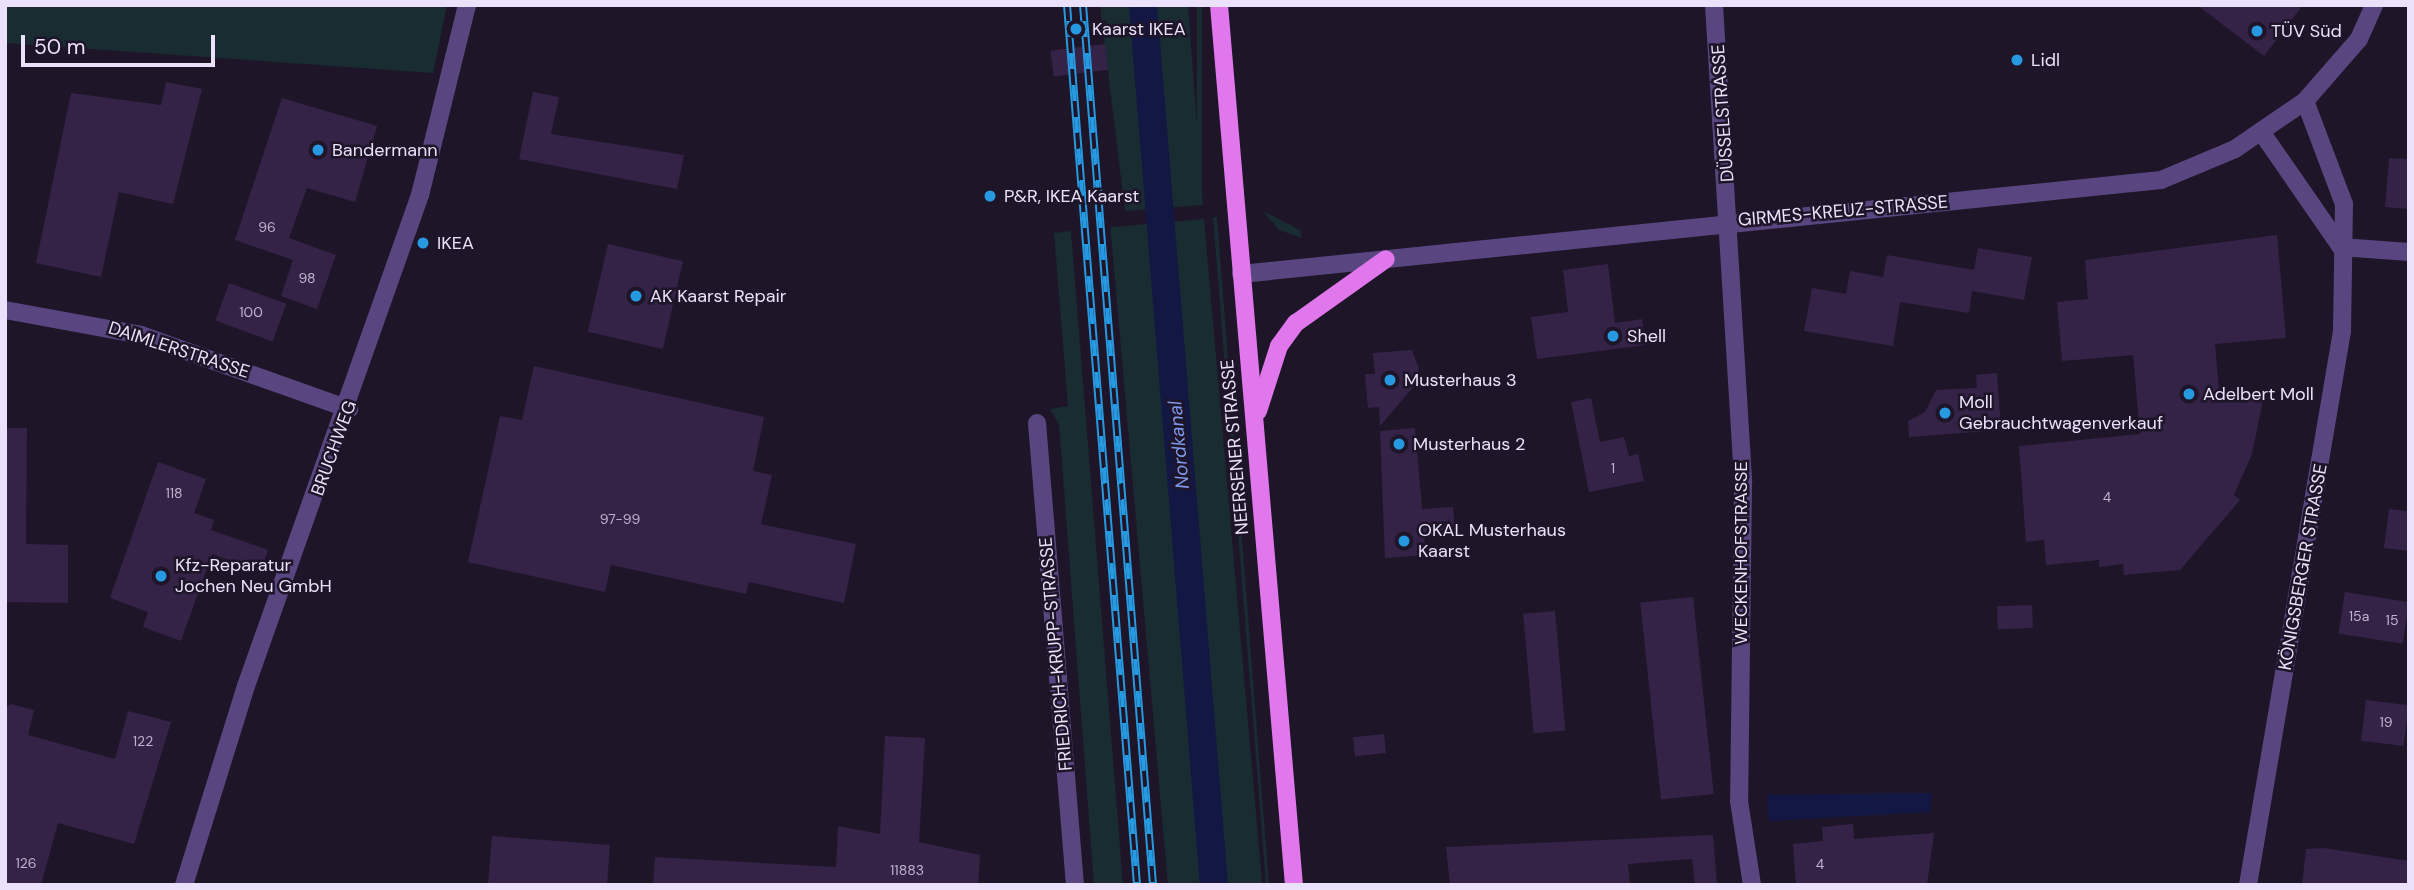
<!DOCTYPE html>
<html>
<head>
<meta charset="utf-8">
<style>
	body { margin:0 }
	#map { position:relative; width:2414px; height:890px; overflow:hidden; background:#1e1529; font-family:"DM Sans",sans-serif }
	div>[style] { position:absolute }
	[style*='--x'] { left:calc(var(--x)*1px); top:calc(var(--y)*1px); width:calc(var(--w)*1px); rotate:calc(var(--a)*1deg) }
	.green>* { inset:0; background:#192c32; transform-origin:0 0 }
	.water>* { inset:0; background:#131744 }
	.canal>* { height:28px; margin:-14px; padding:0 14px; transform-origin:14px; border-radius:14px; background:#131744 }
	.building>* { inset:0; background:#352347; transform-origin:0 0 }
	.minor>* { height:18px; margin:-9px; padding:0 9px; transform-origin:9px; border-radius:9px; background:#594681 }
	.major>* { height:18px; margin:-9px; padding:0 9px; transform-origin:9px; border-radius:9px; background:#e177ec }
	.rail>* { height:8px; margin-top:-4px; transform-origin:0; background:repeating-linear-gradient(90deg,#1e1529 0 16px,#2799e1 0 32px); box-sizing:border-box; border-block:2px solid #2799e1 }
	.dots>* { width:19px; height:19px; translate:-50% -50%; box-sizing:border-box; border:4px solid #1e1529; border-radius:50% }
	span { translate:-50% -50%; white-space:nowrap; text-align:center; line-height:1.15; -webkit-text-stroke:5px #1e1529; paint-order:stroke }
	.number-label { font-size:14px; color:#beb2ce }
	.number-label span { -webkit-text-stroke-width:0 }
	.poi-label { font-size:18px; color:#ebe1fb }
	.left { translate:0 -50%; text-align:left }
	.street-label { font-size:18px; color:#ebe1fb }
	.water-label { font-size:19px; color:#7d99ed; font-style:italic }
	.frame { position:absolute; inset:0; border:7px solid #ebe1fb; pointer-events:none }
	.scale { position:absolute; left:21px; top:35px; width:194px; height:32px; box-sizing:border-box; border:4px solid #ebe1fb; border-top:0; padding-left:9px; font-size:21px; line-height:24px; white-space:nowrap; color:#ebe1fb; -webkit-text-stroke:5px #1e1529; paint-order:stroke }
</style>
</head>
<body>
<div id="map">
	<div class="green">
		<div style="clip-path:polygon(5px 5px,447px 5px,433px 73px,5px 43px)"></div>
		<div style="clip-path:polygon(1100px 5px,1188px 5px,1203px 205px,1125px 211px)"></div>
		<div style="left:1197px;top:5px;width:5px;height:194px"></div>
		<div style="clip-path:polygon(1263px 211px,1300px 230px,1302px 238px,1279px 230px)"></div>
		<div style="clip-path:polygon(1213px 217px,1217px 217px,1269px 885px,1266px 885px)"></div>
		<div style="left:1204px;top:219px;width:668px;height:94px;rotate:85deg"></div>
		<div style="clip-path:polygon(1071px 231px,1123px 885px,1094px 885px,1059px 424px,1050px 409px,1068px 406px,1054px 233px)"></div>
	</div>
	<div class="water">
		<div style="clip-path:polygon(1932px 793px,1930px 812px,1769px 821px,1767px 795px)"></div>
	</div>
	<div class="canal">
		<div style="--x:1143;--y:5;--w:883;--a:85.39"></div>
	</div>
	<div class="building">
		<div style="clip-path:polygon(2197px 5px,2303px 5px,2264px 56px)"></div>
		<div style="left:1105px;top:44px;width:26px;height:55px;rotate:83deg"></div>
		<div style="clip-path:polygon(166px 82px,202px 89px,173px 204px,119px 192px,101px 277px,36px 263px,71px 93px,161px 105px)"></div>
		<div style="clip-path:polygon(533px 92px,559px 97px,551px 134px,684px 155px,677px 189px,519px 159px)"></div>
		<div style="clip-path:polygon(282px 98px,377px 126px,355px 202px,307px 188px,289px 238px,336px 255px,317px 309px,281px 296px,293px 260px,235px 240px)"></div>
		<div style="clip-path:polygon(2389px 158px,2409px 159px,2409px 209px,2385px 207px)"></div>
		<div style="clip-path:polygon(2277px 235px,2286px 338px,2215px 344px,2219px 389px,2263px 400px,2252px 454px,2234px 495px,2240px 500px,2180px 570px,2124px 575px,2123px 564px,2099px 567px,2099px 560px,2046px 565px,2044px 540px,2026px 542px,2019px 446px,2140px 434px,2133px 355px,2062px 361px,2057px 302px,2088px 299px,2085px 260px)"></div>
		<div style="left:608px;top:244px;width:77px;height:90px;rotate:13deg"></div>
		<div style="clip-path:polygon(1978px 248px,2032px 257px,2024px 300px,1972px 291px,1969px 313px,1900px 302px,1893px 346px,1804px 331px,1812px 288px,1846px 294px,1850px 271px,1883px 277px,1887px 255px,1974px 270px)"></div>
		<div style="clip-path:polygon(1608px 264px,1615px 323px,1642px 319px,1646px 345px,1537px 359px,1531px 317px,1568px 312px,1563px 270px)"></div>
		<div style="left:229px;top:283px;width:61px;height:40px;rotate:20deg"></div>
		<div style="clip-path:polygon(1412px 350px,1419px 369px,1415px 385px,1380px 426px,1379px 407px,1368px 408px,1365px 374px,1375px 374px,1373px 353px)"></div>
		<div style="clip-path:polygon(534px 366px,764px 417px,753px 471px,772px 475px,761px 524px,856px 544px,844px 603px,749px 582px,746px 594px,611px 565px,605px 592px,468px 562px,500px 416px,522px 420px)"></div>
		<div style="clip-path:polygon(1997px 373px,2001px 430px,1909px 437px,1908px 421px,1925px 412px,1936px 390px,1977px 388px,1976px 375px)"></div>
		<div style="clip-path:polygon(1591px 398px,1600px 442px,1624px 437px,1629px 456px,1638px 454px,1644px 481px,1589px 492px,1571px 402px)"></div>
		<div style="clip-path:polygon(5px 428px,27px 428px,26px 544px,68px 545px,68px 603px,5px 602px)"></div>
		<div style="clip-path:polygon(1415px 428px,1422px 509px,1453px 507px,1455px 532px,1424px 534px,1426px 555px,1385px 558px,1380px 431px)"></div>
		<div style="clip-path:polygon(158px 462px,206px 479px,194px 513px,214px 520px,211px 530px,268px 550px,261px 571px,212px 554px,181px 641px,143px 627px,148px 612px,110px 598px)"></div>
		<div style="clip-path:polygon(2389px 509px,2409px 511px,2409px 551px,2384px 548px)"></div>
		<div style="left:2345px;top:592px;width:65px;height:42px;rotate:9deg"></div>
		<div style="left:1693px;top:597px;width:198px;height:53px;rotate:84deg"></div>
		<div style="left:2032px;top:605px;width:23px;height:35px;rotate:88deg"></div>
		<div style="left:1555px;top:611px;width:120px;height:32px;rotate:85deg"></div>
		<div style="left:2366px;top:700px;width:43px;height:41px;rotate:7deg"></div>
		<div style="clip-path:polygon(11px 704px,34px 710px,28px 735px,115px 759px,128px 711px,171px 722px,134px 844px,58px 823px,41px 885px,5px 885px,5px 708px)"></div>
		<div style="left:1384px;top:734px;width:19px;height:31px;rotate:84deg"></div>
		<div style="clip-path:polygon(885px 736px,925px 738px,919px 842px,980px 855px,978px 885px,653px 885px,655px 857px,836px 867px,838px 826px,880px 834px)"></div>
		<div style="clip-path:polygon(1853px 824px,1854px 839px,1934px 833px,1927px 885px,1796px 885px,1793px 844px,1823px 841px,1822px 827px)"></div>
		<div style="clip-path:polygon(1713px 835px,1717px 885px,1695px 885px,1692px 859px,1628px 864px,1630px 885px,1450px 885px,1446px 847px)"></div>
		<div style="clip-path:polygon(492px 836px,610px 845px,607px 885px,488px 885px)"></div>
		<div style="clip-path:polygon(2324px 848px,2409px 861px,2409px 885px,2302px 885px,2306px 849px)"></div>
	</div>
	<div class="minor">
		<div style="--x:1714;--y:5;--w:479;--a:86.5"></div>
		<div style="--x:1743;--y:483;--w:318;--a:90.7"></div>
		<div style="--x:1739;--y:801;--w:85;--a:81.2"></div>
		<div style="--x:2262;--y:133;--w:139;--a:55.3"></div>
		<div style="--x:2341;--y:247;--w:68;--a:4.2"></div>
		<div style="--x:1241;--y:274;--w:925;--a:-5.83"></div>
		<div style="--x:2161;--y:180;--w:80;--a:-22.7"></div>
		<div style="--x:2235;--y:149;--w:85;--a:-34.4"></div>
		<div style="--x:2305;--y:101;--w:82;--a:-48.9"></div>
		<div style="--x:2359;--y:39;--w:37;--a:-66"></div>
		<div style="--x:5;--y:310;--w:138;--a:10.4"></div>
		<div style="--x:141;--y:335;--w:221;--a:19.6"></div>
		<div style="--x:1037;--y:423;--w:464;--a:85.3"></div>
		<div style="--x:184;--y:885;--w:208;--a:-72.7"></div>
		<div style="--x:246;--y:686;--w:521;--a:-70.49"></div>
		<div style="--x:420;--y:195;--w:196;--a:-76.1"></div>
		<div style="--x:2248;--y:885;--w:562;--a:-80.37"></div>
		<div style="--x:2342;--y:331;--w:127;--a:-89.1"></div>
		<div style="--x:2344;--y:204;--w:110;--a:-110.7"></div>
	</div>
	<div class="major">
		<div style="--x:1219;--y:5;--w:883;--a:85.13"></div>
		<div style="--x:1258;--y:411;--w:68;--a:-72.1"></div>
		<div style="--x:1279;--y:346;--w:29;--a:-54"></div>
		<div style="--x:1296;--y:323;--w:110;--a:-35.4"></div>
	</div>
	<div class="rail">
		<div style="--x:1067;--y:5;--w:883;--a:85.45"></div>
		<div style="--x:1083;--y:5;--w:883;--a:85.45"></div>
	</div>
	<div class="dots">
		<div style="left:1076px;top:29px;background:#2799e1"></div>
		<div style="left:2257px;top:31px;background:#2799e1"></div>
		<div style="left:2017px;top:60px;background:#2799e1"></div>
		<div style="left:318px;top:150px;background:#2799e1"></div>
		<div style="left:990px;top:196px;background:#2799e1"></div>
		<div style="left:423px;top:243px;background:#2799e1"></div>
		<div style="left:636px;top:296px;background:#2799e1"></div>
		<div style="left:1613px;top:336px;background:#2799e1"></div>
		<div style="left:1390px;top:380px;background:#2799e1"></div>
		<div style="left:2189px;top:394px;background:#2799e1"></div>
		<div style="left:1945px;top:413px;background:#2799e1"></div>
		<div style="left:1399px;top:444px;background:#2799e1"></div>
		<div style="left:1404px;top:541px;background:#2799e1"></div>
		<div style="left:161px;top:576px;background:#2799e1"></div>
	</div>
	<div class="number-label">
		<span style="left:267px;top:227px">96</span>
		<span style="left:307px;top:278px">98</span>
		<span style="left:251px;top:312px">100</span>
		<span style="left:1613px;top:468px">1</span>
		<span style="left:174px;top:493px">118</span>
		<span style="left:2107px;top:497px">4</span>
		<span style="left:620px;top:519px">97-99</span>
		<span style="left:2359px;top:616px">15a</span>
		<span style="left:2392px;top:620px">15</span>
		<span style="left:2386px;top:722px">19</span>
		<span style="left:143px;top:741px">122</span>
		<span style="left:26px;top:863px">126</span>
		<span style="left:1820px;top:864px">4</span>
		<span style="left:907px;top:870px">11883</span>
	</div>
	<div class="poi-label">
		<span class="left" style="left:1092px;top:29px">Kaarst IKEA</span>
		<span class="left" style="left:2271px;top:31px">TÜV Süd</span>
		<span class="left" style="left:2031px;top:60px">Lidl</span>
		<span class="left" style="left:332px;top:150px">Bandermann</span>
		<span class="left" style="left:1004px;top:196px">P&amp;R, IKEA Kaarst</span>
		<span class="left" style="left:437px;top:243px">IKEA</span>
		<span class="left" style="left:650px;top:296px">AK Kaarst Repair</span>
		<span class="left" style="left:1627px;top:336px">Shell</span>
		<span class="left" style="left:1404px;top:380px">Musterhaus 3</span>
		<span class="left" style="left:2203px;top:394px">Adelbert Moll</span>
		<span class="left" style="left:1959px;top:413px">Moll<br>Gebrauchtwagenverkauf</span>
		<span class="left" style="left:1413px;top:444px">Musterhaus 2</span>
		<span class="left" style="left:1418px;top:541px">OKAL Musterhaus<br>Kaarst</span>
		<span class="left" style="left:175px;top:576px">Kfz-Reparatur<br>Jochen Neu GmbH</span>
	</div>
	<div class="street-label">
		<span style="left:1723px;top:113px;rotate:-94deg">DÜSSELSTRASSE</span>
		<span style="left:1843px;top:211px;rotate:-5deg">GIRMES-KREUZ-STRASSE</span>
		<span style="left:179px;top:350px;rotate:18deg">DAIMLERSTRASSE</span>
		<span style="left:1235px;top:447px;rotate:-95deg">NEERSENER STRASSE</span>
		<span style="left:334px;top:448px;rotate:-70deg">BRUCHWEG</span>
		<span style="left:1741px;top:553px;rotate:-90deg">WECKENHOFSTRASSE</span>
		<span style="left:2303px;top:567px;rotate:-80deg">KÖNIGSBERGER STRASSE</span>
		<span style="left:1056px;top:654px;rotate:-95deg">FRIEDRICH-KRUPP-STRASSE</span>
	</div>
	<div class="water-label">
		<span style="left:1179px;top:445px;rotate:-95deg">Nordkanal</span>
	</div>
	<div class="frame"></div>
	<div class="scale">50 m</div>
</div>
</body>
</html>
